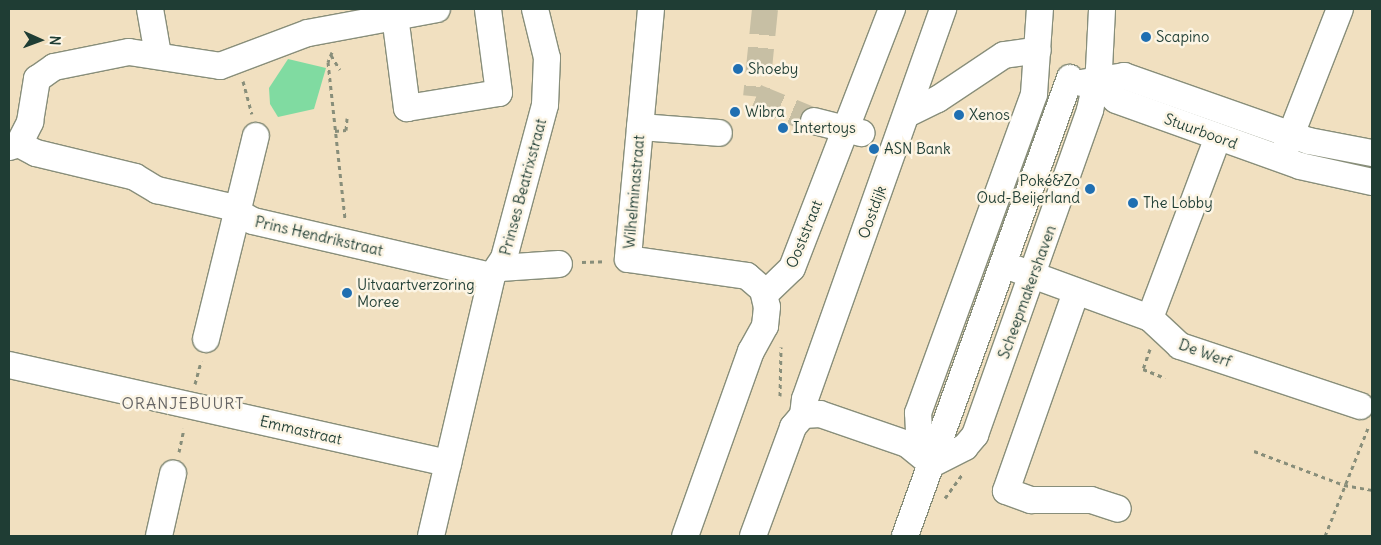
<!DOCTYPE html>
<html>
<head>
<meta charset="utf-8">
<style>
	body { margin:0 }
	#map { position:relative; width:1381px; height:545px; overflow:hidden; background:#f1e0c0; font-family:Delius,sans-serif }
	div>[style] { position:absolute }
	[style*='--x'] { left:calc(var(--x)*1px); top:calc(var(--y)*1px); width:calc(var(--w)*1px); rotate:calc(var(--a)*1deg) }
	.green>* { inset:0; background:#80dba1 }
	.minor-tunnel>* { height:26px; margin-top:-13px; transform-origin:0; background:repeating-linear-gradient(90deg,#c7bfa4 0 26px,transparent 0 39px) }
	.path>* { height:3px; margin-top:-1.5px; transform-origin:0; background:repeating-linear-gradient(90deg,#888e7a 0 4px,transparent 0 8px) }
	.roads { filter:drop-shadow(1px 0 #888e7a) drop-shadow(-1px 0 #888e7a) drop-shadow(0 1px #888e7a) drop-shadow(0 -1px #888e7a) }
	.minor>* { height:26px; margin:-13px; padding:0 13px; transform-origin:13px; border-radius:13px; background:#fff }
	.dots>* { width:14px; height:14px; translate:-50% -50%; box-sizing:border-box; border:2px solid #fcf5e5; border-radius:50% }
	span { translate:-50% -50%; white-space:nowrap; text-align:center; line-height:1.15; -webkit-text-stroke:5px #fcf5e5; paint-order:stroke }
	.poi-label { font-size:15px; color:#1f3d34 }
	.left { translate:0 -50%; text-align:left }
	.right { translate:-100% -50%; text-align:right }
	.street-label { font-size:15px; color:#1f3d34 }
	.neighbourhood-label { font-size:16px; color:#666565; letter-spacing:1px }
	.frame { position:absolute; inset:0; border:10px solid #1f3d34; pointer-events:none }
	.north { position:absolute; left:15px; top:15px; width:50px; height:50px; -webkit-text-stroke:4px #fcf5e5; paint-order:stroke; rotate:92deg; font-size:14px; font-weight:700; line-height:20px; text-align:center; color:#1f3d34 }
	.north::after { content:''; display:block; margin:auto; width:18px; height:22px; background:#1f3d34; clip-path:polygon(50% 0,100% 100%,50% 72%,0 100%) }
</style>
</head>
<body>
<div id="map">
	<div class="green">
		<div style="clip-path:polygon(288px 59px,326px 68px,314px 109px,278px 117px,270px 104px,269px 88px)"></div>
	</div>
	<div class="minor-tunnel">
		<div style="--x:765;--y:9;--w:88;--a:95.8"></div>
		<div style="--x:756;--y:97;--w:63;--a:22.5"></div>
	</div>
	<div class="path">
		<div style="--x:332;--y:52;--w:11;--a:112"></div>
		<div style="--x:328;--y:62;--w:158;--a:83.8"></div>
		<div style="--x:331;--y:55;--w:17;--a:59"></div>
		<div style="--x:243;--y:81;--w:34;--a:75"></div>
		<div style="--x:335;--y:131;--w:11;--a:-5"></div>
		<div style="--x:346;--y:130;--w:12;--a:-85"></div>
		<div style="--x:582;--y:262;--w:24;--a:-2"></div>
		<div style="--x:1150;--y:349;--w:21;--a:109"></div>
		<div style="--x:1143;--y:369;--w:24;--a:22"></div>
		<div style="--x:195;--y:384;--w:24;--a:-75"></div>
		<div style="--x:780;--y:396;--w:49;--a:-88.8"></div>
		<div style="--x:1254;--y:451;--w:96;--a:20.7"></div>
		<div style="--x:1344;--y:485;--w:28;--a:10"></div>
		<div style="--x:179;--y:452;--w:24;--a:-78"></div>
		<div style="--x:945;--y:498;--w:29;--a:-54"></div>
		<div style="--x:1325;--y:536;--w:116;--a:-68.3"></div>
	</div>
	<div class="roads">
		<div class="minor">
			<div style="--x:150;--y:9;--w:47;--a:80.1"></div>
			<div style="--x:651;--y:9;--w:251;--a:95.3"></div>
			<div style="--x:628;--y:259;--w:120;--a:8.1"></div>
			<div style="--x:747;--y:276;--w:21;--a:41"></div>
			<div style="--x:763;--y:290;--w:17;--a:77"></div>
			<div style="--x:767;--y:307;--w:19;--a:96"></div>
			<div style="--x:765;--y:326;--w:29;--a:119"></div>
			<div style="--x:751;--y:351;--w:196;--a:109.6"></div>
			<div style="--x:395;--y:16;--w:93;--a:82.6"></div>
			<div style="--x:407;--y:108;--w:93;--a:-9.3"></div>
			<div style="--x:499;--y:93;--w:85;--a:-97.5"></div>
			<div style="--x:1097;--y:82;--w:26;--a:43"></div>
			<div style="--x:1116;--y:100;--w:195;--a:19.7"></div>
			<div style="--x:1300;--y:166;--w:74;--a:12.5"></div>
			<div style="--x:1081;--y:83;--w:44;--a:-9.2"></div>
			<div style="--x:1124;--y:76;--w:196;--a:19.4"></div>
			<div style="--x:1309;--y:141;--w:64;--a:10.8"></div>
			<div style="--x:907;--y:114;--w:34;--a:-26"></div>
			<div style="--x:938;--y:99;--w:79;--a:-33.7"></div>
			<div style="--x:1004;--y:55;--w:34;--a:-8"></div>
			<div style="--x:814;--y:121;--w:49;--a:14.3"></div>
			<div style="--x:640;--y:127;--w:79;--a:4.3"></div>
			<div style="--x:19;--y:144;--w:25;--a:-63"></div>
			<div style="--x:30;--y:122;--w:44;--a:-80.8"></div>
			<div style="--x:37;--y:79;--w:21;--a:-35"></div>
			<div style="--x:54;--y:67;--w:76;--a:-11.3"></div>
			<div style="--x:129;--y:52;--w:92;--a:8.7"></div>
			<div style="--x:220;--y:66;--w:94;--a:-20.6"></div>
			<div style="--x:308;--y:33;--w:131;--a:-10.5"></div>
			<div style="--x:9;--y:147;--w:10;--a:-17"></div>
			<div style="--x:19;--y:144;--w:19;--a:28"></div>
			<div style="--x:36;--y:153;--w:102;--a:13.6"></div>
			<div style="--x:135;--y:177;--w:26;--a:31"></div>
			<div style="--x:157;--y:190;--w:72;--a:12.9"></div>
			<div style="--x:227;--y:206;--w:30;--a:30"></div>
			<div style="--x:253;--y:221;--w:245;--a:13"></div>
			<div style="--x:1285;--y:150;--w:151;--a:-68.7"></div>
			<div style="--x:500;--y:268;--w:59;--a:-3.9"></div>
			<div style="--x:1016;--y:269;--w:143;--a:20.1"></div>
			<div style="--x:1150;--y:318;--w:41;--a:43"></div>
			<div style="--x:1180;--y:346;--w:190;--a:18.4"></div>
			<div style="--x:1076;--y:292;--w:211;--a:109.4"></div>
			<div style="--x:1006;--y:491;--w:27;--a:20"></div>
			<div style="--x:1031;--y:500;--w:60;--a:0"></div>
			<div style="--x:1091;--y:500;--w:28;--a:18"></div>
			<div style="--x:765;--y:294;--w:37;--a:-44"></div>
			<div style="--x:792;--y:268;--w:278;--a:-68.9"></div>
			<div style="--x:1150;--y:318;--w:193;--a:-69.4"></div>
			<div style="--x:206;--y:339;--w:209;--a:-76.2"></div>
			<div style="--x:9;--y:365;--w:450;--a:12.6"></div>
			<div style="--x:803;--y:415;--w:16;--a:-83"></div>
			<div style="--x:805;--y:399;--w:414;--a:-70.5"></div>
			<div style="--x:932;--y:464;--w:37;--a:-27"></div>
			<div style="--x:965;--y:447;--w:16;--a:-50"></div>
			<div style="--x:975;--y:435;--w:345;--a:-70.5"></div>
			<div style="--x:1090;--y:110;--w:42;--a:-77.6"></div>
			<div style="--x:1099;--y:69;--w:60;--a:-87.1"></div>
			<div style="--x:932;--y:464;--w:35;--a:-112"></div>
			<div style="--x:919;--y:431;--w:18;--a:-93"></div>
			<div style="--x:918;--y:413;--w:339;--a:-70"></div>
			<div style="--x:1034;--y:94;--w:85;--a:-86"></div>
			<div style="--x:159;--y:536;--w:64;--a:-77.3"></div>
			<div style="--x:431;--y:536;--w:267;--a:-76.8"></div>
			<div style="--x:492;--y:276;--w:22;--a:-56"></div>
			<div style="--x:504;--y:258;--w:158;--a:-75"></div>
			<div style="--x:545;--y:105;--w:47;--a:-87.6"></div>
			<div style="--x:547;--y:58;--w:50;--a:-103.8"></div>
			<div style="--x:753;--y:536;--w:116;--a:-69.8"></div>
			<div style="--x:793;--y:427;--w:16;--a:-50"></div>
			<div style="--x:803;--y:415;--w:17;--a:-3"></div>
			<div style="--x:820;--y:414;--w:92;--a:19"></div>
			<div style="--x:907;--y:444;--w:32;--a:39"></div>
			<div style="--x:905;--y:536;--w:487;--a:-70.2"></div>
		</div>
	</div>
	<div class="dots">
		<div style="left:1146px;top:37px;background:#1f6fb2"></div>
		<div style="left:738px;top:69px;background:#1f6fb2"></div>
		<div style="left:735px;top:112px;background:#1f6fb2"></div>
		<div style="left:959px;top:115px;background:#1f6fb2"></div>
		<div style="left:783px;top:128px;background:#1f6fb2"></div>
		<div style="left:874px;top:149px;background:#1f6fb2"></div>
		<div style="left:1090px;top:189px;background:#1f6fb2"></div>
		<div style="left:1133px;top:203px;background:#1f6fb2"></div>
		<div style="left:347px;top:293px;background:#1f6fb2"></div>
	</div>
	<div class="poi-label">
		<span class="left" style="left:1156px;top:37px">Scapino</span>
		<span class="left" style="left:748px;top:69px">Shoeby</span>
		<span class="left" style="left:745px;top:112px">Wibra</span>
		<span class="left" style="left:969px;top:115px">Xenos</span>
		<span class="left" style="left:793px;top:128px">Intertoys</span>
		<span class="left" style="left:884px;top:149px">ASN Bank</span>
		<span class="right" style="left:1080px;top:189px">Poké&amp;Zo<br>Oud-Beijerland</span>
		<span class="left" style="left:1143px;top:203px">The Lobby</span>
		<span class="left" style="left:357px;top:293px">Uitvaartverzoring<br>Moree</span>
	</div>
	<div class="street-label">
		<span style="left:1201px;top:131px;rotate:20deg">Stuurboord</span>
		<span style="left:523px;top:187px;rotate:-75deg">Prinses Beatrixstraat</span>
		<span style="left:634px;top:192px;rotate:-85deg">Wilhelminastraat</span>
		<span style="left:872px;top:212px;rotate:-70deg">Oostdijk</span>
		<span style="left:804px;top:234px;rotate:-68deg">Ooststraat</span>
		<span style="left:319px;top:236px;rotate:13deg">Prins Hendrikstraat</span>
		<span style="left:1027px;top:292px;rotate:-70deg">Scheepmakershaven</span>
		<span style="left:1205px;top:353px;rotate:20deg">De Werf</span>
		<span style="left:301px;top:430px;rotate:13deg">Emmastraat</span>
	</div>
	<div class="neighbourhood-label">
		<span style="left:183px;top:403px">ORANJEBUURT</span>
	</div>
	<div class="frame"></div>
	<div class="north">N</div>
</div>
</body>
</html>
